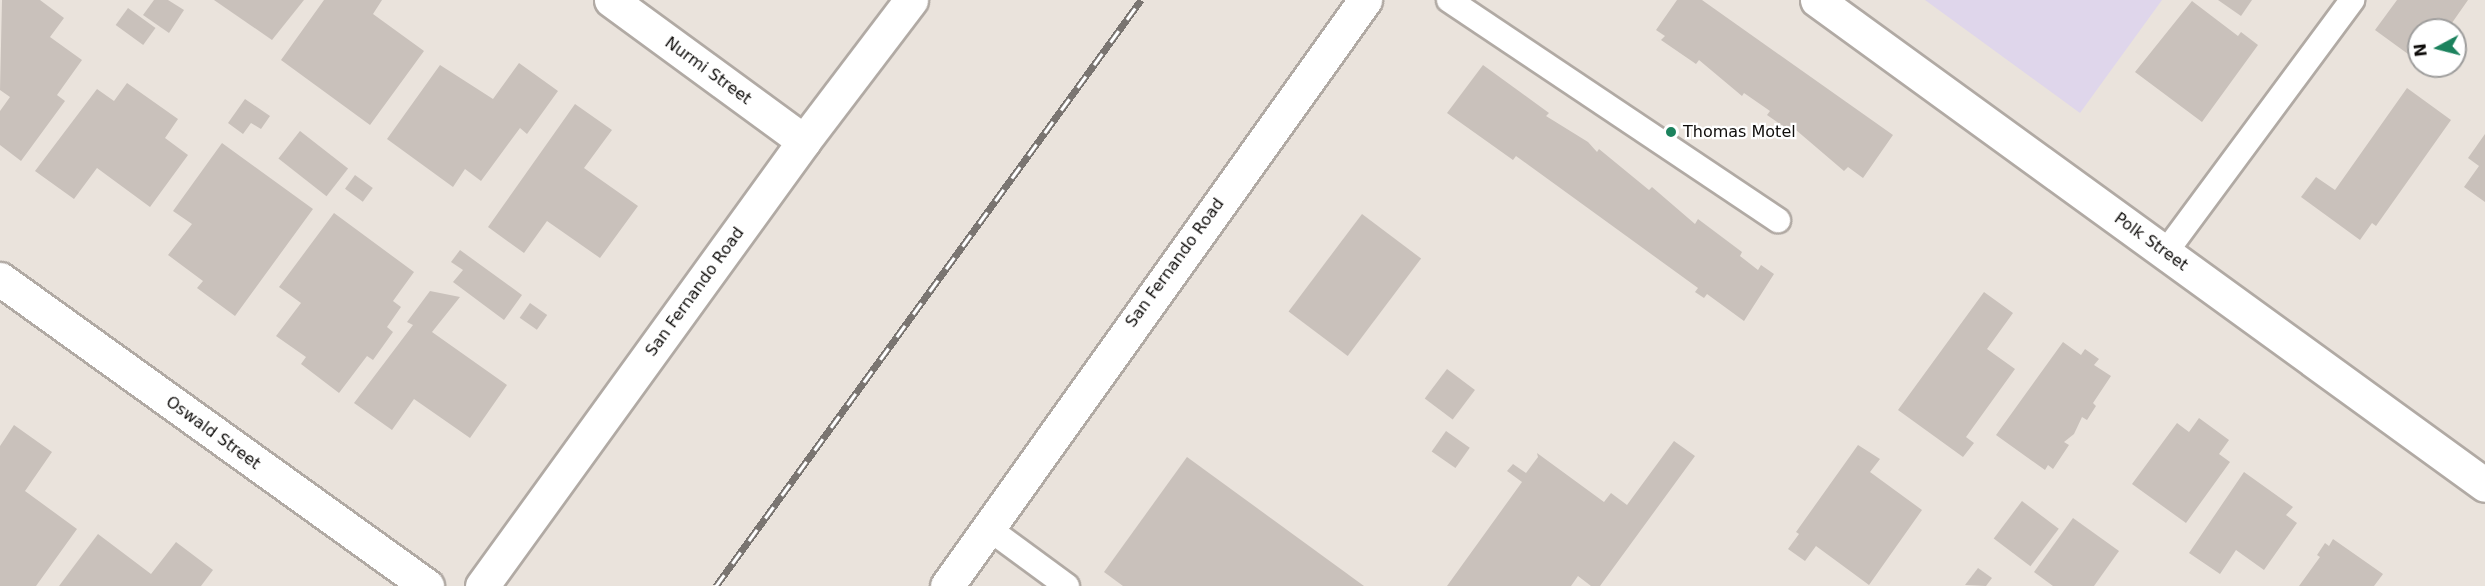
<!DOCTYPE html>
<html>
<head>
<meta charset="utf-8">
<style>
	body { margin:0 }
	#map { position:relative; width:2485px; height:586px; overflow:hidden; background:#eae3dc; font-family:"DejaVu Sans",sans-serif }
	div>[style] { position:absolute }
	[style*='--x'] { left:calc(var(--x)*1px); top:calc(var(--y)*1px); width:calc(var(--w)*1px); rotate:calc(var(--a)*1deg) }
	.commercial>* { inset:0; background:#dfd6eb }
	.building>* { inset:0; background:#c9c1bb; transform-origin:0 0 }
	.roads { filter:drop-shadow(2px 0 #b1aaa4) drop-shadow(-2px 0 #b1aaa4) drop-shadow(0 2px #b1aaa4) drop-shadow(0 -2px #b1aaa4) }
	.lane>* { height:24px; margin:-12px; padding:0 12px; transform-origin:12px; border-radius:12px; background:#fff }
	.street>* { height:33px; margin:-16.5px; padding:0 16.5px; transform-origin:16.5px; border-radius:16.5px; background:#fff }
	.secondary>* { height:33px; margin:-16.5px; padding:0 16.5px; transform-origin:16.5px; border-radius:16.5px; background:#fff }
	.primary>* { height:33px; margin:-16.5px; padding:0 16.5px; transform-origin:16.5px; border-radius:16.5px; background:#fff }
	.rail>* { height:7px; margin-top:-3.5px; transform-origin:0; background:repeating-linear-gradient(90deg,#fff 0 14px,#7a7571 0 28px); box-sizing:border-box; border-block:2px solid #7a7571 }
	.dots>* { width:16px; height:16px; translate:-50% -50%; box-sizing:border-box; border:3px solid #fff; border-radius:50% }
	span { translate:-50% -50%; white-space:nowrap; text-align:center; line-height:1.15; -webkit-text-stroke:4.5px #fff; paint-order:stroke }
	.street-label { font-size:16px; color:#0f0d0b }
	.poi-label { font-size:16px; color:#0f0d0b }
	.left { translate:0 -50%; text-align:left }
	.north { position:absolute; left:2407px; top:18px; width:60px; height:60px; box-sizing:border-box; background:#fff; border:2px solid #9f9e9d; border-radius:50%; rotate:263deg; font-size:16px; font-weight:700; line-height:24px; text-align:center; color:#0f0d0b }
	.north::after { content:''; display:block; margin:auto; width:21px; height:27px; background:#1c825d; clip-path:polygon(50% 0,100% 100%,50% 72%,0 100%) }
</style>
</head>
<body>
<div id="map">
	<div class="commercial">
		<div style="clip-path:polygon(1925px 0,2162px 0,2080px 113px)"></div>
	</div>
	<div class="building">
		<div style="clip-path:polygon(2px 0,40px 0,64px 18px,50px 37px,82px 60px,57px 95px,65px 101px,21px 161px,0 145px,0 111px,10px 97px,0 90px)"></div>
		<div style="clip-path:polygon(154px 0,168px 0,184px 10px,169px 33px,143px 15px)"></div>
		<div style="clip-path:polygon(214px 0,304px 0,272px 40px)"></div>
		<div style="clip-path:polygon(324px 0,382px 0,373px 14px,424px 51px,370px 125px,281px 60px)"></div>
		<div style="clip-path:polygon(1677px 0,1702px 0,1893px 135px,1863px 178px,1848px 167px,1844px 171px,1796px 130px,1793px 133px,1767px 115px,1770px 111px,1744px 93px,1742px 96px,1699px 60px,1696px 64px,1661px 40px,1665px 36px,1656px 30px)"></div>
		<div style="clip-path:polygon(2218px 0,2252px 0,2241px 16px)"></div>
		<div style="clip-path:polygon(2397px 0,2468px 0,2447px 30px,2419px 30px,2419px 62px,2375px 30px)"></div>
		<div style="clip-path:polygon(2192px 1px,2238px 36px,2241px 32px,2258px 45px,2202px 122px,2135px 72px)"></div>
		<div style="left:128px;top:8px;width:34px;height:21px;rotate:36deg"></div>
		<div style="clip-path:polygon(519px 63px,558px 91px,527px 134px,520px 128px,481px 181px,465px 169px,453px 187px,387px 139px,440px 65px,493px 99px)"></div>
		<div style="clip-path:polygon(1483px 65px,1549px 113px,1546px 116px,1588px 142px,1597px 152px,1599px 149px,1649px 190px,1652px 187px,1695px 224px,1698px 219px,1742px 252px,1740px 256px,1758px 270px,1761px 265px,1774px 274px,1744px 321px,1707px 294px,1704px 298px,1695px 292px,1698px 288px,1516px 156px,1513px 160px,1447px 113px)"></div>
		<div style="clip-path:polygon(127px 83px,178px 119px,165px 138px,188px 155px,150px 207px,97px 168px,74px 199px,35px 171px,97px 89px,114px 101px)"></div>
		<div style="clip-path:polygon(2407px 88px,2451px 120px,2376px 226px,2372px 223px,2360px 240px,2301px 197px,2316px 177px,2335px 190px)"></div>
		<div style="clip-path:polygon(245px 99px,270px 116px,261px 129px,251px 123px,243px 134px,228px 123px)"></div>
		<div style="clip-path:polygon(575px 104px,612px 130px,584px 168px,638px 206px,600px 258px,547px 221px,524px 253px,488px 227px)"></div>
		<div style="left:300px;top:131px;width:61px;height:35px;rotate:38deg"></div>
		<div style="clip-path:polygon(2485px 134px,2485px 202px,2464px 187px,2479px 166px,2468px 158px)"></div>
		<div style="clip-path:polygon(222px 143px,313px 209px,235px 316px,197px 288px,203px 281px,168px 255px,192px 224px,173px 211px)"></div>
		<div style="left:355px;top:175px;width:22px;height:17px;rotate:36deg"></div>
		<div style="clip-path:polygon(334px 213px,414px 272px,393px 301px,401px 307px,387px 327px,393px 332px,373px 360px,367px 356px,339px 393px,301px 364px,306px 357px,276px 336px,301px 303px,279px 287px)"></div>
		<div style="left:1362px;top:214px;width:74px;height:122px;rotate:37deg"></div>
		<div style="clip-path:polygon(460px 250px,522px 295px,504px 320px,453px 282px,463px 270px,451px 262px)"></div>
		<div style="clip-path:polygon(430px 291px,460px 297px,432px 332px,507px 385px,470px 438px,414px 399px,392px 430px,354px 403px,413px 325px,407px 322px)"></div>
		<div style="clip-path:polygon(1984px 292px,2013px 313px,1987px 349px,2015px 369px,1966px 437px,1974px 443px,1963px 457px,1898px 410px)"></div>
		<div style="left:530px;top:303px;width:21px;height:18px;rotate:35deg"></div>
		<div style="clip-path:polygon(2063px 342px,2081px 355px,2085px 349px,2099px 359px,2094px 365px,2111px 376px,2093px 403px,2096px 406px,2087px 420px,2082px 417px,2074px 434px,2064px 442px,2069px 445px,2053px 469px,2048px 465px,2045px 470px,1996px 435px)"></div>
		<div style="left:1447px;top:369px;width:35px;height:37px;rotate:37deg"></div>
		<div style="clip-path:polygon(2199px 418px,2229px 440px,2219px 454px,2230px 462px,2186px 523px,2132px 484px,2177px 423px,2189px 432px)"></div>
		<div style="clip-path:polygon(14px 425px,52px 452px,25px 491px,77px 529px,36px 586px,0 586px,0 446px)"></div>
		<div style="left:1446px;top:431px;width:29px;height:25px;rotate:35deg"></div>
		<div style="clip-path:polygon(1674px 441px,1695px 456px,1600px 586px,1591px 586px,1578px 576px,1571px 586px,1447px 586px,1522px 482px,1507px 471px,1513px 464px,1526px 473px,1538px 457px,1537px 453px,1604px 502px,1611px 493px,1627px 505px)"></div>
		<div style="clip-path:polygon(1858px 445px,1880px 459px,1870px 472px,1922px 510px,1869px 585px,1816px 546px,1805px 561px,1788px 549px,1799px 534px,1796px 532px)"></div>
		<div style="clip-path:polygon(1187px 457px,1364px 586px,1123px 586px,1104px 572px)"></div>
		<div style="clip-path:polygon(2244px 472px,2293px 507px,2286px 515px,2297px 523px,2264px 570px,2236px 550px,2220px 574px,2189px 553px)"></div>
		<div style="left:2022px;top:501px;width:46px;height:47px;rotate:37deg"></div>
		<div style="clip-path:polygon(2073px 518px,2119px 551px,2094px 586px,2053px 586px,2034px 572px)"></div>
		<div style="clip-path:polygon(98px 534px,151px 574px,176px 542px,213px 570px,201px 586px,59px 586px)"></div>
		<div style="clip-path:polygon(2333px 539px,2383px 574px,2374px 586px,2299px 586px,2320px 557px,2317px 555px,2325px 543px,2329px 546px)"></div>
		<div style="clip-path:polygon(1978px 568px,1992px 578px,1986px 586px,1965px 585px)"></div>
	</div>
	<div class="roads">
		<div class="lane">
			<div style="--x:1449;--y:0;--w:396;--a:33.8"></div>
			<div style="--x:2165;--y:253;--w:315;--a:-53.5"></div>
			<div style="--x:988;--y:528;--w:98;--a:36.3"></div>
		</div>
		<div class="street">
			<div style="--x:611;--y:0;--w:239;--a:36.2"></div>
			<div style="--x:0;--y:279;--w:526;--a:35.71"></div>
			<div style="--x:482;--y:586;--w:549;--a:-54.11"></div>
			<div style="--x:804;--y:141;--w:177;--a:-52.8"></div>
		</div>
		<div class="secondary">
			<div style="--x:1817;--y:0;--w:825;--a:35.98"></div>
		</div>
		<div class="primary">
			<div style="--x:947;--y:586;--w:720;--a:-54.5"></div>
		</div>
	</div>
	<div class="rail">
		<div style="--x:716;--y:586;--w:724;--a:-54.05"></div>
	</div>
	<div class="dots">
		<div style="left:1671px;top:132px;background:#1c825d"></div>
	</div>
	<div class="street-label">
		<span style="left:708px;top:71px;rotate:36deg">Nurmi Street</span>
		<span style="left:2151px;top:242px;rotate:36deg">Polk Street</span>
		<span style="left:1175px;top:263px;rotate:-54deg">San Fernando Road</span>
		<span style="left:695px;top:292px;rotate:-54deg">San Fernando Road</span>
		<span style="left:213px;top:433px;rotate:36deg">Oswald Street</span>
	</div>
	<div class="poi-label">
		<span class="left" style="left:1683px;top:132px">Thomas Motel</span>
	</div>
	<div class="north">N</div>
</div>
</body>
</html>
